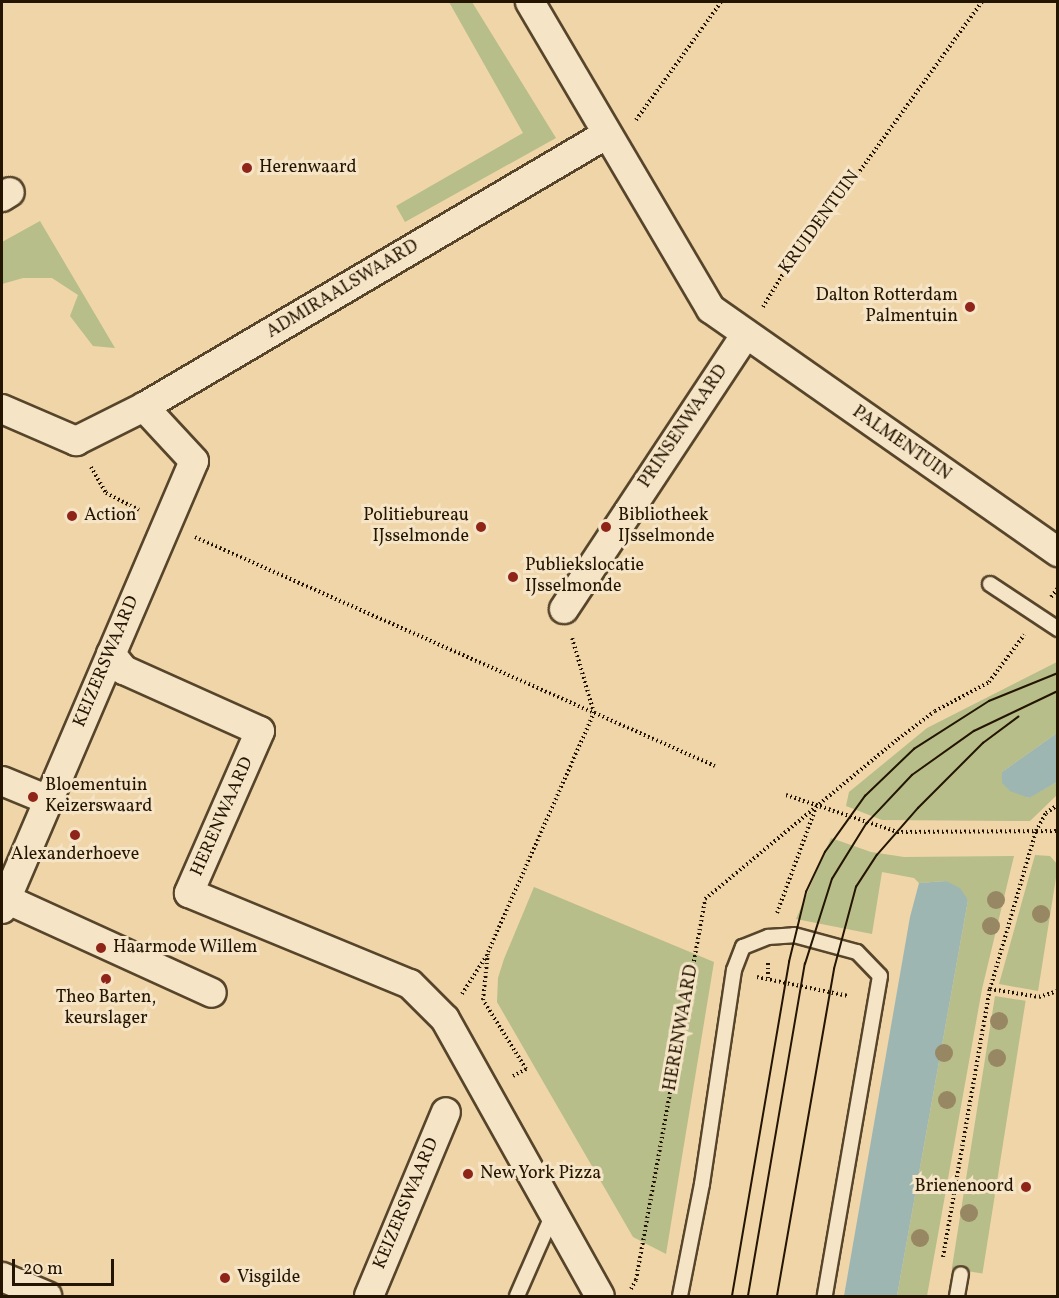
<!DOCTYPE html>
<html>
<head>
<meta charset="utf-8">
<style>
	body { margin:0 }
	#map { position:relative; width:1059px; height:1298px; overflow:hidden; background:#efd5a8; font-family:Vollkorn,serif }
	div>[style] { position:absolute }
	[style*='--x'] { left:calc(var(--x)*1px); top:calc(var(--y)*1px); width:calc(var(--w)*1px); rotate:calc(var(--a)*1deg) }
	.green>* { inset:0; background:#b7be89; transform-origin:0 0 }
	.water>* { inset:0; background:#9db6b2 }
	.path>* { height:4px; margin-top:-2px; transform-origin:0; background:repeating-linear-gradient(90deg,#241501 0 1.5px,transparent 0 4.5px) }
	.roads { filter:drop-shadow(2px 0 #57452b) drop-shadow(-2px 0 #57452b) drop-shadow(0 2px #57452b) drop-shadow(0 -2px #57452b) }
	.lane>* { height:14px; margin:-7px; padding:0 7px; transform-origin:7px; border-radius:7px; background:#f5e4c6 }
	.street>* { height:28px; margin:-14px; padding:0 14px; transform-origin:14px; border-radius:14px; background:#f5e4c6 }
	.tram>* { height:1.5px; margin:-0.75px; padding:0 0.75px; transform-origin:0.75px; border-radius:0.75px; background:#241501 }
	.trees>* { width:18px; height:18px; margin:-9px; border-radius:50%; background:#988763 }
	.dots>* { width:16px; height:16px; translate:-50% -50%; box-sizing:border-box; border:3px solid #f5e4c6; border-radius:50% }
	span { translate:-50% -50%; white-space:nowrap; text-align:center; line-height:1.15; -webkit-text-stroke:6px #f5e4c6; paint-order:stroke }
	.poi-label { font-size:18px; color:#241501 }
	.left { translate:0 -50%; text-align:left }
	.right { translate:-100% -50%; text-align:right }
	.street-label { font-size:18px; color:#241501 }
	.frame { position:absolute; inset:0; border:3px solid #241501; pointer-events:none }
	.scale { position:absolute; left:12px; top:1259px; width:102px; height:27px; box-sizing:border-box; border:3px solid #241501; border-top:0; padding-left:8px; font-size:18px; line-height:21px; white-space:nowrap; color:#241501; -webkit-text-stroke:4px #f5e4c6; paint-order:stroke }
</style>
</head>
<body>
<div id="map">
	<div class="green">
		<div style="clip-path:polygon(449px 2px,472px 2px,556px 138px,405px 222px,396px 206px,523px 133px)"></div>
		<div style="clip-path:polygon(40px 221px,115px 348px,93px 346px,70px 316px,78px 295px,52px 278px,23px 278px,2px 284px,2px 242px)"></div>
		<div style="clip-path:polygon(1057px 662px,1057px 733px,1002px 772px,1028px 798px,1057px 782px,1057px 795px,1030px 821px,882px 820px,846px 806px,849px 792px,927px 728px)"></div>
		<div style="clip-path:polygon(831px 838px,871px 852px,904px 857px,1014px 856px,982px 989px,927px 1296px,897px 1296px,968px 900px,946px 881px,919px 883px,914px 878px,882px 872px,872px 934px,796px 919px)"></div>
		<div style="clip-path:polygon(1035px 855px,1050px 856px,1058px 865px,1038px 991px,999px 984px)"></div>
		<div style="clip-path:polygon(534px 887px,714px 962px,666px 1254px,633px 1237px,497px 1002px,498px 978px,504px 959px)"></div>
		<div style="left:995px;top:996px;width:31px;height:276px;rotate:9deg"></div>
	</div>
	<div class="water">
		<div style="clip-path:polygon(1057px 733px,1057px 782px,1029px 798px,1010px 791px,1002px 783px,1002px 772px)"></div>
		<div style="clip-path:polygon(946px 881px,960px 888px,968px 900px,897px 1296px,844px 1296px,910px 917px,919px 883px)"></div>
	</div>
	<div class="path">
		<div style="--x:636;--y:120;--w:145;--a:-54.2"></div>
		<div style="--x:763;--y:307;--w:74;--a:-58.9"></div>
		<div style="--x:801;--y:244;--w:45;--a:-47.7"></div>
		<div style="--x:831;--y:211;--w:258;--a:-54.2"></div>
		<div style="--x:91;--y:467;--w:30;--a:60"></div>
		<div style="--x:106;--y:493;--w:37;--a:27"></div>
		<div style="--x:195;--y:537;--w:568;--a:23.77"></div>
		<div style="--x:1051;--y:597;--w:11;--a:-52"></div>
		<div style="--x:786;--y:795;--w:117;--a:18.4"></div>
		<div style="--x:897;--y:832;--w:161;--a:-0.4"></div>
		<div style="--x:777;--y:913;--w:113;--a:-69.8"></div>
		<div style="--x:768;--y:963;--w:17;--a:90"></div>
		<div style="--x:757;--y:977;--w:93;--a:11.8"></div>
		<div style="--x:990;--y:989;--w:50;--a:9.3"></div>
		<div style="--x:1039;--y:997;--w:20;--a:-18"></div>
		<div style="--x:462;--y:994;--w:46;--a:-57.3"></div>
		<div style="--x:513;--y:1076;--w:15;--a:-28"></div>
		<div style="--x:526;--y:1069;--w:81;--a:-121.9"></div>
		<div style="--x:483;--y:1000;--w:48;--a:-84.1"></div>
		<div style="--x:488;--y:952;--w:261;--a:-66.1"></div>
		<div style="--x:594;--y:713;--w:78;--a:-106.3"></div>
		<div style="--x:943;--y:1257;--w:272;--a:-80.1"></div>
		<div style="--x:990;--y:989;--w:165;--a:-73.8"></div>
		<div style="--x:1036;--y:831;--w:21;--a:-61"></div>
		<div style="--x:1046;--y:813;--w:14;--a:-34"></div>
		<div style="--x:631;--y:1289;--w:10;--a:-61"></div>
		<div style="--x:636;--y:1280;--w:387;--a:-79.7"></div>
		<div style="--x:705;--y:899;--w:251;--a:-39.7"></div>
		<div style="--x:898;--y:739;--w:46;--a:-37.1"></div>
		<div style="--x:935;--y:711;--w:61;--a:-28.2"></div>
		<div style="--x:989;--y:682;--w:59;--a:-53.3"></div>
	</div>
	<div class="roads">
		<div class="lane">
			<div style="--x:990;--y:584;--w:82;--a:33.5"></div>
			<div style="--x:517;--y:1296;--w:90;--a:-66.3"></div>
			<div style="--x:680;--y:1296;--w:114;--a:-78.9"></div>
			<div style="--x:702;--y:1184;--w:216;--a:-81.5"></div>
			<div style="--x:734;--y:970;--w:25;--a:-69"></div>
			<div style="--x:743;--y:947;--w:27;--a:-22"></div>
			<div style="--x:768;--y:937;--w:26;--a:-4"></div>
			<div style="--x:794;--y:935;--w:65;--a:15.1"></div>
			<div style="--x:857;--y:952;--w:33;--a:46"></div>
			<div style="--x:880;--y:976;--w:325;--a:99.8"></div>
			<div style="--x:957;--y:1296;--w:22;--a:-80"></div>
		</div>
		<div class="street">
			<div style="--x:530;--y:2;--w:356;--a:59.5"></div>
			<div style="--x:711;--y:309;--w:424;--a:35"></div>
			<div style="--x:2;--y:197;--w:9;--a:-32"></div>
			<div style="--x:2;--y:409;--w:81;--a:23.4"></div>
			<div style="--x:76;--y:441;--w:76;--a:-26.6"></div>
			<div style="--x:144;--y:407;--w:537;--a:-30.52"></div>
			<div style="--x:564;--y:609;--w:328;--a:-56.5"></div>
			<div style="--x:111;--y:654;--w:21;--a:51"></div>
			<div style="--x:124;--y:670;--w:149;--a:24.2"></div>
			<div style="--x:260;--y:731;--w:177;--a:113.7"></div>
			<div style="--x:189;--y:893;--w:239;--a:22.4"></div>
			<div style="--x:410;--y:984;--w:49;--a:45"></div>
			<div style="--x:445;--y:1019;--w:317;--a:60.8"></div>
			<div style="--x:2;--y:781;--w:50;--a:22.4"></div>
			<div style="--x:6;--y:899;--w:226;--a:24.5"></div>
			<div style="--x:2;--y:909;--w:487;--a:-66.8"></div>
			<div style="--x:194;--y:461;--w:74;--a:-132.8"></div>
			<div style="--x:2;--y:1277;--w:49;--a:22.9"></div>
			<div style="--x:369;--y:1296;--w:199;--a:-67.3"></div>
		</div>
	</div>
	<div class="tram">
		<div style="--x:732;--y:1296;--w:339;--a:-80.3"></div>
		<div style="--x:789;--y:962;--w:72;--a:-76.3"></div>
		<div style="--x:806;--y:892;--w:44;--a:-64.6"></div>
		<div style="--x:825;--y:852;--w:69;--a:-54.5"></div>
		<div style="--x:865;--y:796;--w:68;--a:-43.8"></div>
		<div style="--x:914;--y:749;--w:89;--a:-32.6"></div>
		<div style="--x:989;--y:701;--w:74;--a:-22.1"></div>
		<div style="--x:748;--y:1296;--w:337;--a:-80.3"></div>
		<div style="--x:805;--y:964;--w:89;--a:-72.4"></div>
		<div style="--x:832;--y:879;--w:65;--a:-58.3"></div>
		<div style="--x:866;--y:824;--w:67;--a:-46.8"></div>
		<div style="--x:912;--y:775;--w:76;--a:-35.4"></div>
		<div style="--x:974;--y:731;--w:93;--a:-25.5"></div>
		<div style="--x:777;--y:1296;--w:332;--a:-80.1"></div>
		<div style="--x:834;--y:969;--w:85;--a:-75"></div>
		<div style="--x:856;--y:887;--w:38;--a:-57"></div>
		<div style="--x:877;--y:855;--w:62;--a:-48.9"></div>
		<div style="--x:918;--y:808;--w:92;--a:-45"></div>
		<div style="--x:983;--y:743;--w:44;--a:-36.6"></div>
	</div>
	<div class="trees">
		<div style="left:996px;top:900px"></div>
		<div style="left:1041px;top:914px"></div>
		<div style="left:991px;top:926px"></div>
		<div style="left:999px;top:1021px"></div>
		<div style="left:944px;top:1053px"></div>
		<div style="left:997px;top:1058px"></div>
		<div style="left:947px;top:1100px"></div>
		<div style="left:969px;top:1213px"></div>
		<div style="left:920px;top:1238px"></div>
	</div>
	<div class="dots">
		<div style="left:247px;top:168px;background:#8f2418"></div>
		<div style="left:970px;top:307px;background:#8f2418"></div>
		<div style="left:72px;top:516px;background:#8f2418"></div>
		<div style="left:481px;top:527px;background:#8f2418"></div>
		<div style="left:606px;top:527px;background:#8f2418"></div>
		<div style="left:513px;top:577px;background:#8f2418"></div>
		<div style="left:33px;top:797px;background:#8f2418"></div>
		<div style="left:75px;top:835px;background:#8f2418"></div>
		<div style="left:101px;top:948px;background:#8f2418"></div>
		<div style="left:106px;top:979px;background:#8f2418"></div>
		<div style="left:468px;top:1174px;background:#8f2418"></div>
		<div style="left:1026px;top:1187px;background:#8f2418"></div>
		<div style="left:225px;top:1278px;background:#8f2418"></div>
	</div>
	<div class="poi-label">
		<span class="left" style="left:259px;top:168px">Herenwaard</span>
		<span class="right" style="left:958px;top:307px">Dalton Rotterdam<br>Palmentuin</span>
		<span class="left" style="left:84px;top:516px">Action</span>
		<span class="right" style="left:469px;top:527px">Politiebureau<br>IJsselmonde</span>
		<span class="left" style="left:618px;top:527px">Bibliotheek<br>IJsselmonde</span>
		<span class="left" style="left:525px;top:577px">Publiekslocatie<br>IJsselmonde</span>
		<span class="left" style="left:45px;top:797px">Bloementuin<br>Keizerswaard</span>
		<span style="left:75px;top:855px">Alexanderhoeve</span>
		<span class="left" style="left:113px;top:948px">Haarmode Willem</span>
		<span style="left:106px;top:1009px">Theo Barten,<br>keurslager</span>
		<span class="left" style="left:480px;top:1174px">New York Pizza</span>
		<span class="right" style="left:1014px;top:1187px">Brienenoord</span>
		<span class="left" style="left:237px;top:1278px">Visgilde</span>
	</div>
	<div class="street-label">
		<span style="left:820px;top:223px;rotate:-54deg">KRUIDENTUIN</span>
		<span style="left:343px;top:290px;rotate:-31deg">ADMIRAALSWAARD</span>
		<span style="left:684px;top:427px;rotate:-56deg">PRINSENWAARD</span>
		<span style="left:901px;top:444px;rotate:35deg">PALMENTUIN</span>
		<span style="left:107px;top:662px;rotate:-67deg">KEIZERSWAARD</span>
		<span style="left:223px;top:817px;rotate:-66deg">HERENWAARD</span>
		<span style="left:682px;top:1028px;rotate:-80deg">HERENWAARD</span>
		<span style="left:407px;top:1204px;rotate:-67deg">KEIZERSWAARD</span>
	</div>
	<div class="frame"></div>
	<div class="scale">20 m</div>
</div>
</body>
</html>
